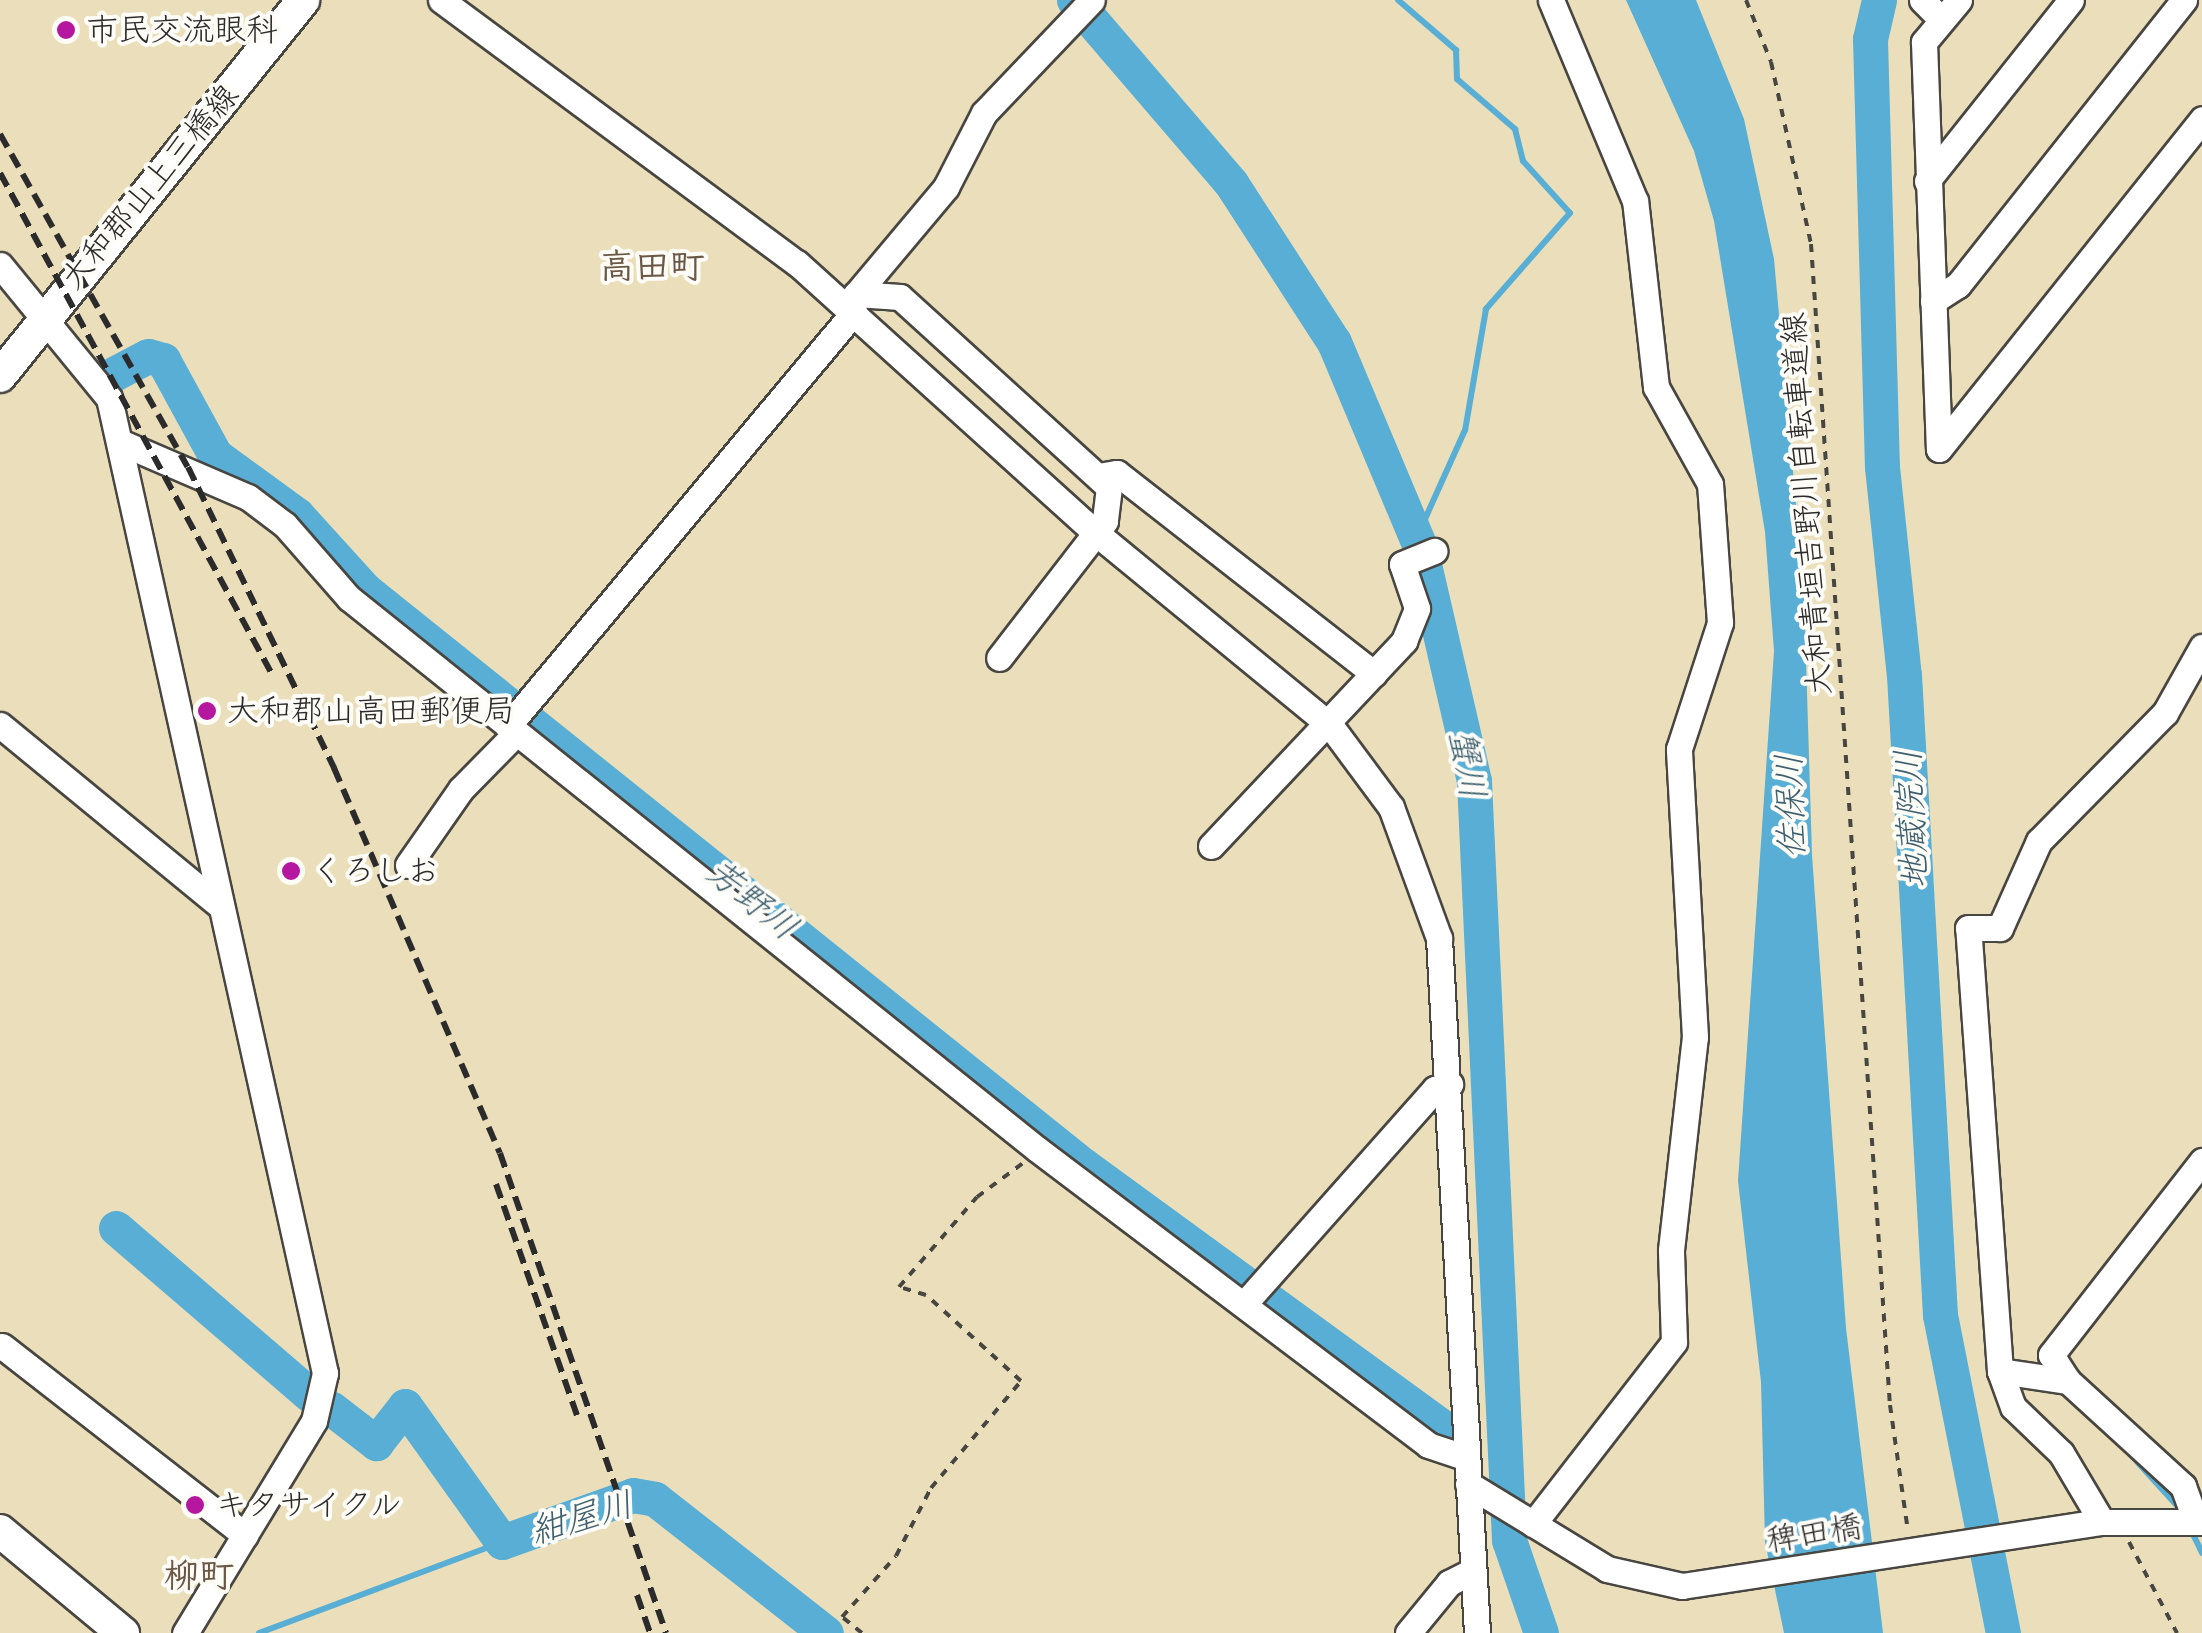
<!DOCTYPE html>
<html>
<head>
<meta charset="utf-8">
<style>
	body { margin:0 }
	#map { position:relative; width:2202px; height:1633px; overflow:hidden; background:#ebdfbb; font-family:"Comic Neue","Klee One",sans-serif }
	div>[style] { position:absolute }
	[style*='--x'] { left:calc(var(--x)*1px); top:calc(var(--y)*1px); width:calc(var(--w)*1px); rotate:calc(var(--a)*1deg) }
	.water>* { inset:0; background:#58aed4 }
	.stream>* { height:6px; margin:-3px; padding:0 3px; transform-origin:3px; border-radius:3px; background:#58aed4 }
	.river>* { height:35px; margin:-17.5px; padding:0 17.5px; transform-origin:17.5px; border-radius:17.5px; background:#58aed4 }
	.path>* { height:4px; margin-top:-2px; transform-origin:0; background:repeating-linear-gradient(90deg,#484641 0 8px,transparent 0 16px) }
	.roads { filter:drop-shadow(2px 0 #484641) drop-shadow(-2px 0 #484641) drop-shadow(0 2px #484641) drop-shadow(0 -2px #484641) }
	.minor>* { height:25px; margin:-12.5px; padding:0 12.5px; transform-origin:12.5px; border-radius:12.5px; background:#fff }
	.major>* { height:32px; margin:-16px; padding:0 16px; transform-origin:16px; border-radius:16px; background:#fff }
	.rail>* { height:6px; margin-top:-3px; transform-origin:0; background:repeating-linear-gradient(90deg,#2b2b2b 0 15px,transparent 0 23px) }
	.dots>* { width:28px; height:28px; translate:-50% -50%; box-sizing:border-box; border:5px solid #fdfcf7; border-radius:50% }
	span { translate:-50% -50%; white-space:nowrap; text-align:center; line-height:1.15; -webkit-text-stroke:8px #fdfcf7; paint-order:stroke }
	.poi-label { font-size:32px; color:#2b2b2b }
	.left { translate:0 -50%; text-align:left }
	.street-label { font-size:32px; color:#2b2b2b }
	.neighbourhood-label { font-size:35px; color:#6b5745; font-weight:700 }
	.water-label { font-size:35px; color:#3d5f6f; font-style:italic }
</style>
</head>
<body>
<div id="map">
	<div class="water">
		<div style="clip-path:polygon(1626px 0,1696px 0,1744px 119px,1774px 259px,1804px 594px,1812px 855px,1846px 1328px,1883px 1633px,1784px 1633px,1765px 1542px,1761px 1382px,1738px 1181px,1774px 651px,1765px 532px,1714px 221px,1694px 151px)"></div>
	</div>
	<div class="stream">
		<div style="--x:1398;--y:0;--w:77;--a:40.8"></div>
		<div style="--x:1456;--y:50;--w:29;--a:88"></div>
		<div style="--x:1457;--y:79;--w:77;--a:40.8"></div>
		<div style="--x:1515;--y:129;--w:33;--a:76"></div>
		<div style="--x:1523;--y:161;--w:70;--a:47.9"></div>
		<div style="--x:1570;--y:213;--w:128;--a:131.2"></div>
		<div style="--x:1486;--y:309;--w:123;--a:99.8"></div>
		<div style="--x:1465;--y:430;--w:117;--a:114.2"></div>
		<div style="--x:2131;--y:1455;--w:72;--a:47.8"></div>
		<div style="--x:2190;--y:1528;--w:28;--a:64"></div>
		<div style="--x:259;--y:1633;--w:259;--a:-20.5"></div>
	</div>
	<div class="river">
		<div style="--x:1074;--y:0;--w:241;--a:49.4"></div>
		<div style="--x:1231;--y:183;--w:189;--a:57.1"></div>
		<div style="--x:1334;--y:342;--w:222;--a:67.2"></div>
		<div style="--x:1420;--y:547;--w:240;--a:77"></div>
		<div style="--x:1474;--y:781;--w:760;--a:87.36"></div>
		<div style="--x:1509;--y:1540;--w:98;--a:71"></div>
		<div style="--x:1879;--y:0;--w:40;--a:103"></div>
		<div style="--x:1870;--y:39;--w:428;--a:88.4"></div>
		<div style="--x:1882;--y:467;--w:209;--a:84"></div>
		<div style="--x:1904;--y:675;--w:641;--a:86.78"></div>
		<div style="--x:1940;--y:1315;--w:324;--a:78.8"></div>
		<div style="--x:108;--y:377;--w:45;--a:-27.7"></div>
		<div style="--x:148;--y:356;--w:16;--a:15"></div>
		<div style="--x:163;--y:360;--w:108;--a:61.3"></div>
		<div style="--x:215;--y:455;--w:102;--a:36.2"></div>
		<div style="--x:297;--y:515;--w:101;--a:47.8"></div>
		<div style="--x:365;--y:590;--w:920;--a:38.69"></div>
		<div style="--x:1083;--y:1165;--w:443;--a:36.1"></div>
		<div style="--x:116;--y:1228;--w:256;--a:40.7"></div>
		<div style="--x:332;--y:1409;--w:56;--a:37.7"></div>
		<div style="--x:376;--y:1443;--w:47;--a:-51.9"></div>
		<div style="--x:405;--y:1406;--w:167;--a:54.5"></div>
		<div style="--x:502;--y:1542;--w:139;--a:-19.7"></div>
		<div style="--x:633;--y:1495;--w:22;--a:10"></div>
		<div style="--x:655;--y:1499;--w:217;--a:38.1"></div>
	</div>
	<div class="path">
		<div style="--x:1746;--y:0;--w:67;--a:68"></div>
		<div style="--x:1771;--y:62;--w:186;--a:77.6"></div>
		<div style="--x:1811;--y:244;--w:1164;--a:86.11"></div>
		<div style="--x:1890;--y:1405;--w:128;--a:81.9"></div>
		<div style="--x:2129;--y:1542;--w:103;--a:62.2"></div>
		<div style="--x:862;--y:1633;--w:26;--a:-141"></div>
		<div style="--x:842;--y:1617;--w:81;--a:-48.5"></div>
		<div style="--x:896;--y:1556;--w:76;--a:-62.8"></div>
		<div style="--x:931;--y:1488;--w:140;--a:-49.9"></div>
		<div style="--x:1021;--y:1381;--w:128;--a:-137.8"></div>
		<div style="--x:926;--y:1295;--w:28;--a:-163"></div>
		<div style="--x:899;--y:1287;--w:119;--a:-49.1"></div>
		<div style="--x:977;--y:1197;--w:57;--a:-36.5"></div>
	</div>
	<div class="roads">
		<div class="minor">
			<div style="--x:441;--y:0;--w:443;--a:36.5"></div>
			<div style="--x:797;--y:263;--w:403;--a:42.1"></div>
			<div style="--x:1096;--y:533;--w:303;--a:39.4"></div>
			<div style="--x:1330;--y:725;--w:102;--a:53.4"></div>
			<div style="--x:1391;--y:807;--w:140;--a:69.9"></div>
			<div style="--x:1439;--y:938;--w:696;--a:86.87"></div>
			<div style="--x:1922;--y:0;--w:28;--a:45"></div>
			<div style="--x:1959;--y:0;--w:55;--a:129.8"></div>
			<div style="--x:1924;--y:42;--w:407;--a:87.9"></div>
			<div style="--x:1939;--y:449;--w:422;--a:-51.4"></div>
			<div style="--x:1927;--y:181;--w:231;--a:-51.5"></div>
			<div style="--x:0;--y:265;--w:172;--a:50.7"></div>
			<div style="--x:109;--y:398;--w:999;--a:77.51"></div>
			<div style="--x:325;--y:1373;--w:49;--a:102.9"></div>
			<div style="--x:314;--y:1421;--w:248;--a:121.3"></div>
			<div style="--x:856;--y:294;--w:44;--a:3.9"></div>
			<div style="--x:900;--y:297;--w:282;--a:42.3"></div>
			<div style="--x:1109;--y:487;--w:34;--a:97"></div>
			<div style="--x:1105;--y:521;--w:173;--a:127.7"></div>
			<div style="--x:853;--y:298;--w:145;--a:-50"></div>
			<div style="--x:946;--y:187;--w:83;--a:-62.8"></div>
			<div style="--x:984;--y:113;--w:156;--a:-46.3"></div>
			<div style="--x:1933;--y:301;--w:30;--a:-33"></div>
			<div style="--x:1958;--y:285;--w:364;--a:-51.6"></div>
			<div style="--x:120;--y:442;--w:139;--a:23.3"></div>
			<div style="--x:248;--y:497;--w:46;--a:37.1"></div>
			<div style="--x:285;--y:525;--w:97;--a:48.8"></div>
			<div style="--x:349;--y:598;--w:881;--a:38.69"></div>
			<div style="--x:1037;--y:1149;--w:490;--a:37.1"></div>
			<div style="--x:1428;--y:1445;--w:41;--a:18.4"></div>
			<div style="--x:1104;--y:475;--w:13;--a:-9"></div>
			<div style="--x:1117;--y:473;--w:326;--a:38"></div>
			<div style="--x:0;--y:725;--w:282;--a:39.4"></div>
			<div style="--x:508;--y:726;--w:540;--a:-50.11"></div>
			<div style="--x:1211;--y:846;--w:282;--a:-46.7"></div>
			<div style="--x:1404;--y:641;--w:35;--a:-68"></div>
			<div style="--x:1417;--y:608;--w:46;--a:-108.8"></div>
			<div style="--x:1402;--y:564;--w:35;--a:-22"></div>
			<div style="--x:408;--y:865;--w:93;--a:-55.1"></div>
			<div style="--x:461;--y:789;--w:78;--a:-45.5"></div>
			<div style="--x:1244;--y:1304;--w:288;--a:-48.4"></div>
			<div style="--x:1435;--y:1089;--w:16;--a:-18"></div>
			<div style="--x:2;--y:1346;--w:308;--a:37.9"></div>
			<div style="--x:2000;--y:1371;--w:69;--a:8.4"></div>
			<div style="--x:2068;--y:1381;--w:156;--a:42.4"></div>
			<div style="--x:2183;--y:1486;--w:37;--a:70"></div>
			<div style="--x:2068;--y:1381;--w:31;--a:-123"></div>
			<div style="--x:2051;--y:1355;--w:246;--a:-52.1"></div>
			<div style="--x:1468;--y:1484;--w:163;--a:31.4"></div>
			<div style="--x:1607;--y:1569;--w:77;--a:12.8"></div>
			<div style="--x:1682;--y:1586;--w:425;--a:-8.7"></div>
			<div style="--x:2102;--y:1522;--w:100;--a:0"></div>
			<div style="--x:2102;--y:1522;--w:80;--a:-120.7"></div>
			<div style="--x:2061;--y:1453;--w:66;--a:-136.2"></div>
			<div style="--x:2013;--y:1407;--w:38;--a:-110"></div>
			<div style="--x:2000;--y:1371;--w:444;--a:-94.1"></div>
			<div style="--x:1968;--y:928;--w:32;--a:0"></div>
			<div style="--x:2000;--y:928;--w:95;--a:-65.9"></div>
			<div style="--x:2039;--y:841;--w:180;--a:-45.5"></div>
			<div style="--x:2165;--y:713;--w:76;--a:-60.7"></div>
			<div style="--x:1533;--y:1524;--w:230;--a:-52.2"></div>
			<div style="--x:1674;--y:1342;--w:92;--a:-91.9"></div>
			<div style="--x:1671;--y:1250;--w:214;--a:-83.6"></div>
			<div style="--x:1695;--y:1037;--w:288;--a:-93.2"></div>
			<div style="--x:1679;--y:749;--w:133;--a:-72"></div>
			<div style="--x:1720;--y:623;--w:139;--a:-94.1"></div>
			<div style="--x:1710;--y:484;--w:111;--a:-119.1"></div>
			<div style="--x:1656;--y:387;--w:187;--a:-96.4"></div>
			<div style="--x:1635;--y:201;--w:218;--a:-112.7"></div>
			<div style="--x:1408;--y:1633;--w:65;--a:-50.6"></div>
			<div style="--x:1449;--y:1583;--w:25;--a:-27"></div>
		</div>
		<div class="major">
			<div style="--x:0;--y:376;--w:483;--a:-51.1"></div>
			<div style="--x:0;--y:1531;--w:160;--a:39.7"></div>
		</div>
	</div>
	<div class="rail">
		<div style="--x:0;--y:134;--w:382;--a:60.6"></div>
		<div style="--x:188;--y:467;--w:335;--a:64.1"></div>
		<div style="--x:334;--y:768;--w:419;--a:66.7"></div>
		<div style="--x:500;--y:1153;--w:508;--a:70.92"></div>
		<div style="--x:0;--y:173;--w:572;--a:61.51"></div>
		<div style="--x:496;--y:1184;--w:245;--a:70.7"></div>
		<div style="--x:637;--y:1595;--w:40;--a:71.1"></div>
	</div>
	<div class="dots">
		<div style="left:66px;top:30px;background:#b5179e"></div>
		<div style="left:207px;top:711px;background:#b5179e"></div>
		<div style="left:291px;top:871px;background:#b5179e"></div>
		<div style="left:195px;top:1505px;background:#b5179e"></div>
	</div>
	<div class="poi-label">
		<span class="left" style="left:86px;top:30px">市民交流眼科</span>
		<span class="left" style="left:227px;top:711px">大和郡山高田郵便局</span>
		<span class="left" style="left:311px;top:871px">くろしお</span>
		<span class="left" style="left:215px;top:1505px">キタサイクル</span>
	</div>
	<div class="street-label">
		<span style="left:150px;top:187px;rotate:-50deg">大和郡山上三橋線</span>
		<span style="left:1807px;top:504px;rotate:-94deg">大和青垣吉野川自転車道線</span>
		<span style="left:1814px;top:1534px;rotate:-9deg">稗田橋</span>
	</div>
	<div class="neighbourhood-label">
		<span style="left:652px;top:267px">高田町</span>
		<span style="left:199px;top:1576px">柳町</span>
	</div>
	<div class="water-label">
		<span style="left:1467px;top:764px;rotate:80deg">蟹川</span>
		<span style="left:1791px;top:806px;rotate:-92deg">佐保川</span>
		<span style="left:1912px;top:819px;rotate:-93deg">地蔵院川</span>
		<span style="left:752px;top:900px;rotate:39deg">芳野川</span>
		<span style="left:582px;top:1518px;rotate:-16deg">紺屋川</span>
	</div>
</div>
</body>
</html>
